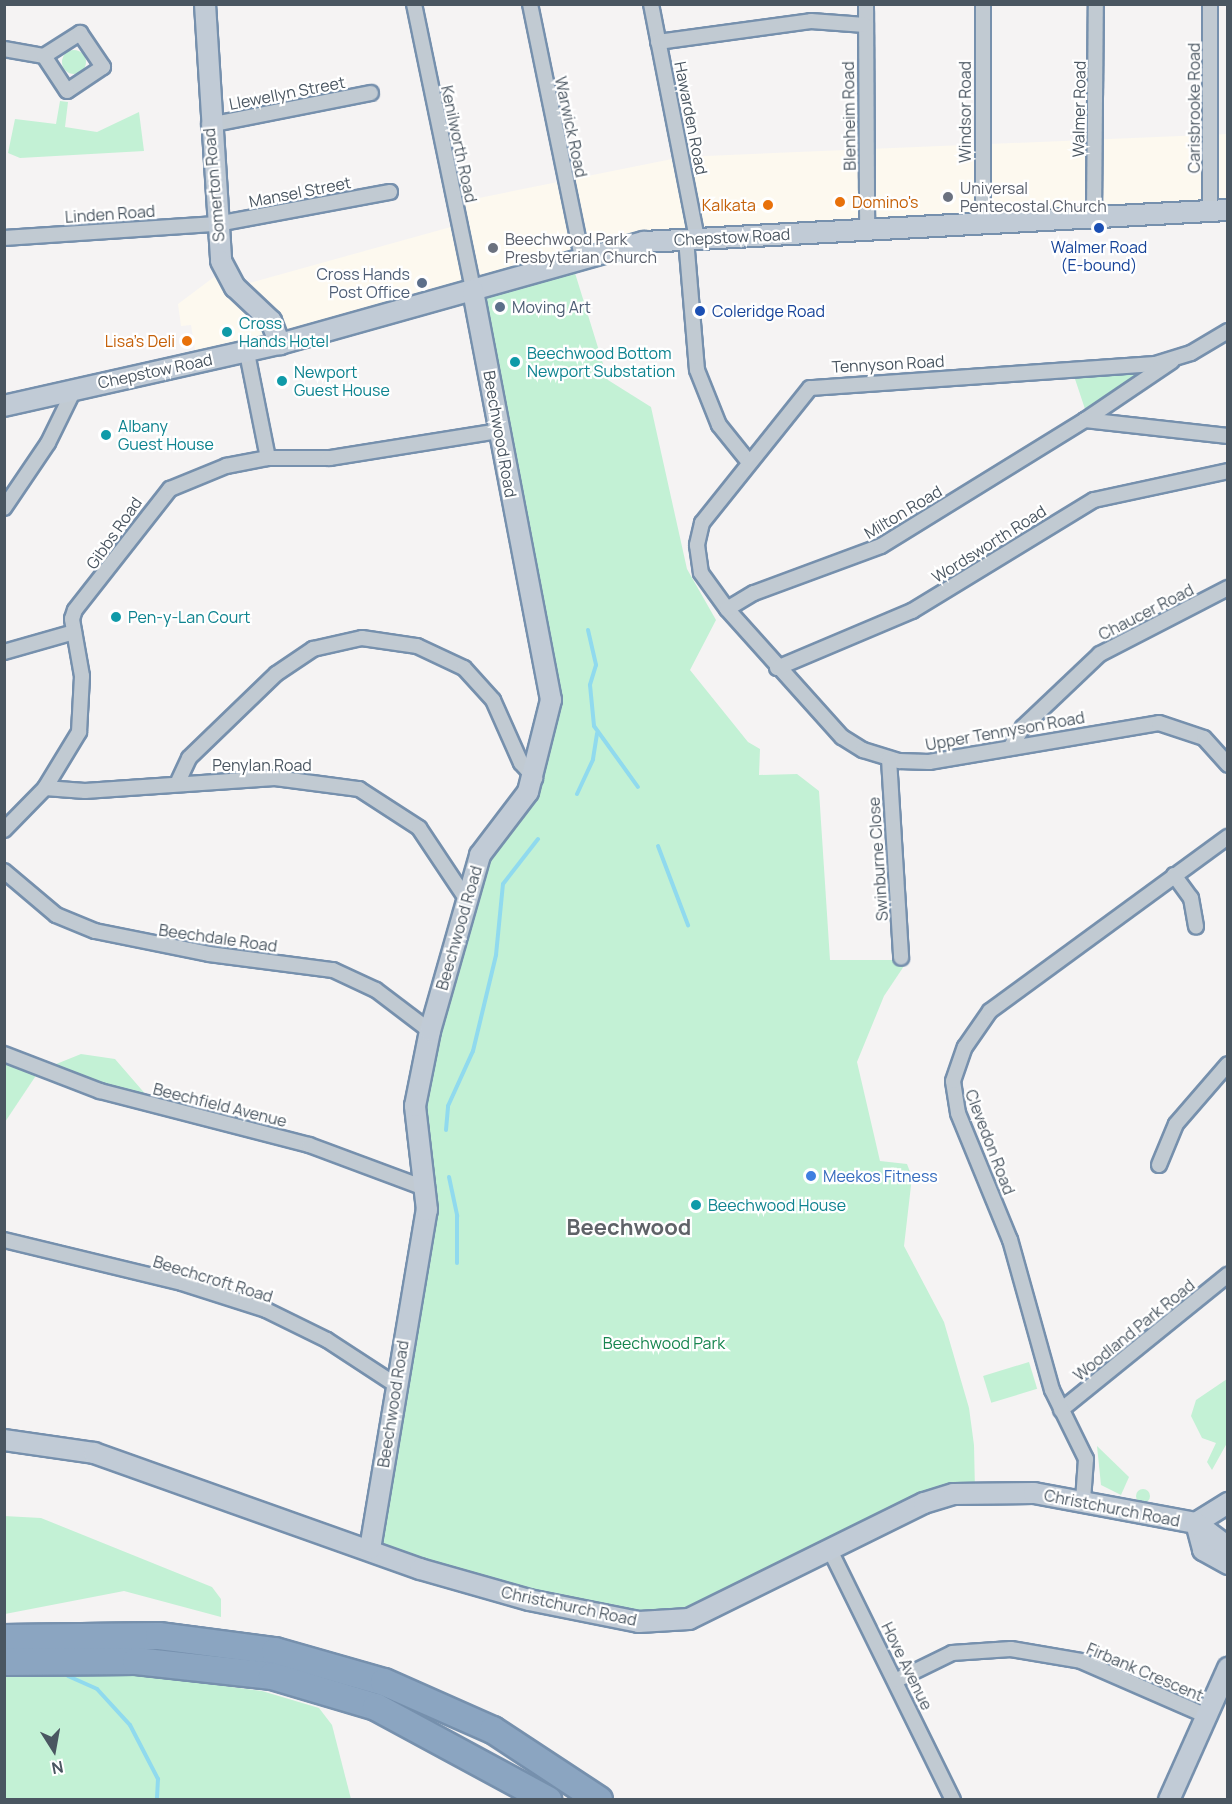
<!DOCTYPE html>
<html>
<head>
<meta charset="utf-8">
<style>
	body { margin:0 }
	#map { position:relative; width:1232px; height:1804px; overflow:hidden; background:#f5f3f3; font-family:Manrope,sans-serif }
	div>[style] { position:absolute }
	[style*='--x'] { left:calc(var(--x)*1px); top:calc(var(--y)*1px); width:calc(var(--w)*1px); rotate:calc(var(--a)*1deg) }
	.commercial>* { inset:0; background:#fdf9ef }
	.green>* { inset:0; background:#c3f1d5; transform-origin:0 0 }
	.round { border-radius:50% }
	.stream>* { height:4px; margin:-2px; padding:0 2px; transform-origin:2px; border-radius:2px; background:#90daee }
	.roads { filter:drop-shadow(2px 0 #7690ad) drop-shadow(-2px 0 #7690ad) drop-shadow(0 2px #7690ad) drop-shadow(0 -2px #7690ad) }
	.street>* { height:14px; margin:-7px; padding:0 7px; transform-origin:7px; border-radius:7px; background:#c1cad2 }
	.secondary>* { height:20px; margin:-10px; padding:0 10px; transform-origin:10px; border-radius:10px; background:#c1cbd6 }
	.highway>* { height:26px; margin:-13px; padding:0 13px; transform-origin:13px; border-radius:13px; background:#8ba5c1 }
	.dots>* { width:16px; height:16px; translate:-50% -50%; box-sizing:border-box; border:3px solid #fff; border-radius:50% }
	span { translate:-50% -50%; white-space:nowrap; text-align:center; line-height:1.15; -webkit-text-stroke:4.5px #fff; paint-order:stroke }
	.street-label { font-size:16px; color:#4a5661 }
	.worship-label { font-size:16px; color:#5b616d }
	.left { translate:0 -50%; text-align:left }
	.food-label { font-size:16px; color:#c56008 }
	.right { translate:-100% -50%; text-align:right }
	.transit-label { font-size:16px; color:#164399 }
	.service-label { font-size:16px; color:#4e5e75 }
	.culture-label { font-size:16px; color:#0d838f }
	.shop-label { font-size:16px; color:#366cbe }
	.park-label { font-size:16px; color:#17864f }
	.district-label { font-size:22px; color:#5f6368; font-weight:700 }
	.frame { position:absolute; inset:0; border:6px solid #4a5661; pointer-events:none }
	.north { position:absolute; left:24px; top:1720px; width:60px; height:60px; -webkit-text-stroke:4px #fff; paint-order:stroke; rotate:169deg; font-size:16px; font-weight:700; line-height:24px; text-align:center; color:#4a5661 }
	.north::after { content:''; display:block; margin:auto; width:21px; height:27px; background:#4a5661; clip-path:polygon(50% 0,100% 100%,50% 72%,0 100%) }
</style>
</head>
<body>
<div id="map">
	<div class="commercial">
		<div style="clip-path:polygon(1227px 134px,1227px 210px,686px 239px,197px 362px,191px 325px,181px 326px,178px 304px,214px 277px,235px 287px,458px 225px,454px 203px,682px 157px)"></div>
	</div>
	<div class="green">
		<div class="round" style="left:62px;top:50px;width:24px;height:24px"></div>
		<div style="clip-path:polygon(60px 101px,68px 102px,65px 127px,97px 132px,139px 112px,144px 151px,20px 158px,8px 153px,15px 119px,56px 124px)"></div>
		<div style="clip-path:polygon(571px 260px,608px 380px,651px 407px,687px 569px,716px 620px,690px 670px,748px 742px,760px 749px,759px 775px,797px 774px,819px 791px,830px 960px,908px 960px,884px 996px,857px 1062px,880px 1161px,907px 1164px,912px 1177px,904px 1246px,944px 1322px,969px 1408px,974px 1445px,975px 1491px,721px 1604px,639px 1622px,370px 1549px,424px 1232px,415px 1139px,465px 897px,520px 805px,549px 728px,473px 290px)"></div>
		<div style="clip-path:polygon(1155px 364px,1088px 418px,1072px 370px)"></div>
		<div style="clip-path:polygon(4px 1054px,39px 1071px,81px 1054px,115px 1059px,154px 1104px,39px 1071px,5px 1122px)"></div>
		<div style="left:1029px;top:1362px;width:28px;height:48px;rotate:73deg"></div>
		<div style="clip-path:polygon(1227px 1379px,1227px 1443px,1212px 1470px,1207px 1462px,1216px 1443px,1202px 1438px,1191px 1416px,1196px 1400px)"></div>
		<div style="clip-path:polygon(1097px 1446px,1129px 1477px,1121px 1495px,1101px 1485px)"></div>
		<div class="round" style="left:1136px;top:1489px;width:14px;height:14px"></div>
		<div style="clip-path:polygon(4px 1516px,41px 1518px,212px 1587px,221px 1599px,221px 1617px,124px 1591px,5px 1614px)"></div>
		<div style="clip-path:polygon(97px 1669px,262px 1691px,319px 1708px,332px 1725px,351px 1799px,5px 1799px,4px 1674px)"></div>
	</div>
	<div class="stream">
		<div style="--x:588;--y:630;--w:36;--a:77"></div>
		<div style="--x:596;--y:665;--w:21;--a:107"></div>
		<div style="--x:590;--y:685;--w:41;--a:84.4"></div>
		<div style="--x:594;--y:726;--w:75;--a:54.2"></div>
		<div style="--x:577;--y:794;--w:38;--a:-65"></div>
		<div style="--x:593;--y:759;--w:26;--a:-81"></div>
		<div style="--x:658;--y:846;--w:85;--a:69.2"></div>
		<div style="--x:446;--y:1130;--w:24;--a:-85"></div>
		<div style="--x:448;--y:1106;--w:60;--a:-65.6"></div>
		<div style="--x:473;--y:1051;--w:99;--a:-76.5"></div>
		<div style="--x:496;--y:955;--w:71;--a:-84.4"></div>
		<div style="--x:503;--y:884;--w:57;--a:-52.1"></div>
		<div style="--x:449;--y:1177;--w:40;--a:78"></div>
		<div style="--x:457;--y:1216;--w:47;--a:90"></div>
		<div style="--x:68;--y:1676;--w:32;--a:24"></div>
		<div style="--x:97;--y:1689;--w:49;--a:47.5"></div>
		<div style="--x:130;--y:1725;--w:61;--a:62.6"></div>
		<div style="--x:158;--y:1779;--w:21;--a:93"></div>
	</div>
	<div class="roads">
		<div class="street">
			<div style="--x:414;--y:4;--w:292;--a:78.3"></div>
			<div style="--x:530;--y:4;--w:258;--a:78.4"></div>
			<div style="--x:651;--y:4;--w:239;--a:78.9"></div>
			<div style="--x:866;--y:4;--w:223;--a:89.7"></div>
			<div style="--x:1210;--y:4;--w:207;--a:90"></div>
			<div style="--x:658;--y:42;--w:154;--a:-7.8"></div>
			<div style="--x:811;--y:21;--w:54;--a:4.2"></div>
			<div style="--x:4;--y:49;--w:41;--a:9.9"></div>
			<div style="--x:44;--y:56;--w:43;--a:-32.6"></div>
			<div style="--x:80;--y:33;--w:41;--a:55.9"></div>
			<div style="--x:103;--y:67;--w:43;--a:146.3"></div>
			<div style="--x:67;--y:91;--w:42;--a:-123.3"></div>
			<div style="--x:209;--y:125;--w:165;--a:-11.2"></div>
			<div style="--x:1094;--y:214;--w:210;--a:-89.5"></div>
			<div style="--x:983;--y:220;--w:216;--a:-90"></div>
			<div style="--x:4;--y:238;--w:213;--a:-3.8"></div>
			<div style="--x:217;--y:224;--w:176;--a:-10.5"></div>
			<div style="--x:686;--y:239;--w:131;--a:85.2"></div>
			<div style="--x:697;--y:370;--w:59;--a:68.2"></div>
			<div style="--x:719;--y:425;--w:46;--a:51.1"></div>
			<div style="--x:1228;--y:331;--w:43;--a:149.3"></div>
			<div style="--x:1191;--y:353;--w:38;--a:163"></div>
			<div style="--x:1155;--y:364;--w:346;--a:176"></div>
			<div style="--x:810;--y:388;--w:173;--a:128.7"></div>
			<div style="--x:702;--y:523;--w:23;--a:103"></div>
			<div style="--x:697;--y:545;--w:28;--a:82"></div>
			<div style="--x:701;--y:573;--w:44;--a:54.2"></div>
			<div style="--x:727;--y:609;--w:172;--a:48.1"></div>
			<div style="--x:842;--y:737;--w:25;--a:32"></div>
			<div style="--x:863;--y:750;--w:38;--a:17"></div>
			<div style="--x:899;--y:761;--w:30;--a:2"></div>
			<div style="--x:929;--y:762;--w:233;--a:-9.6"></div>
			<div style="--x:1159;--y:723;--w:47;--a:18.4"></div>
			<div style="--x:1204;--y:738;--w:36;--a:48"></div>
			<div style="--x:247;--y:353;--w:107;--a:78.7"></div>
			<div style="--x:1085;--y:420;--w:105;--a:-34.1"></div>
			<div style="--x:4;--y:508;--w:78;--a:-55.9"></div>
			<div style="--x:48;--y:443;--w:61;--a:-63.9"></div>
			<div style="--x:727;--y:609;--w:31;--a:-31"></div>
			<div style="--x:754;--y:593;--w:135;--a:-20.3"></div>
			<div style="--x:881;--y:546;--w:240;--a:-31.7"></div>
			<div style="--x:1085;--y:420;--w:144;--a:6.4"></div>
			<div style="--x:4;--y:652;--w:73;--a:-15.9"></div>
			<div style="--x:777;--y:668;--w:147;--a:-22.9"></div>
			<div style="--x:912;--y:611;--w:213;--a:-31.4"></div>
			<div style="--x:1094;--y:500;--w:137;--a:-12.2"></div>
			<div style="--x:1010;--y:748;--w:25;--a:-58"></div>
			<div style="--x:1023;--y:727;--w:106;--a:-43.5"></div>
			<div style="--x:1100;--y:654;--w:144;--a:-27.3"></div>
			<div style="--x:889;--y:759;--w:199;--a:86.5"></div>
			<div style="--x:177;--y:784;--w:29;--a:-65"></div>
			<div style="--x:189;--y:758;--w:121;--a:-44"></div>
			<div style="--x:276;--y:674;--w:45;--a:-34"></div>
			<div style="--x:313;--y:649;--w:50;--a:-12.7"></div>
			<div style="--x:362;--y:638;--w:56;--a:8.3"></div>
			<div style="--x:417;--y:646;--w:52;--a:25.1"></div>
			<div style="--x:464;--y:668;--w:43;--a:47.8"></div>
			<div style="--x:493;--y:700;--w:69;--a:66"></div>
			<div style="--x:521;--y:763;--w:21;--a:47"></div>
			<div style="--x:45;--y:788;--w:40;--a:4.3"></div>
			<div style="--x:85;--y:791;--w:190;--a:-3.9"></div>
			<div style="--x:275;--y:778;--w:85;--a:7.5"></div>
			<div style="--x:359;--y:789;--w:72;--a:33"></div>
			<div style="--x:419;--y:828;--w:83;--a:56.3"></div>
			<div style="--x:4;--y:830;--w:59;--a:-45.7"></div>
			<div style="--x:45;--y:788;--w:66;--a:-58.7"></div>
			<div style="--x:79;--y:732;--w:56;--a:-86.9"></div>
			<div style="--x:82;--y:676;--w:58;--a:-100"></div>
			<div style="--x:72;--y:619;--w:9;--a:-72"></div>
			<div style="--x:75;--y:610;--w:154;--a:-51.9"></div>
			<div style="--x:170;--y:489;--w:61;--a:-22.3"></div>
			<div style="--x:226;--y:466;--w:43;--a:-10.8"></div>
			<div style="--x:268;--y:458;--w:62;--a:0"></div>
			<div style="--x:330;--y:458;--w:171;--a:-9.1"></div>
			<div style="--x:4;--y:871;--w:68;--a:40.2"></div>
			<div style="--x:56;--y:915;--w:42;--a:22.3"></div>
			<div style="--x:95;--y:931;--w:116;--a:11.4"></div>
			<div style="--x:209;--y:954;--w:125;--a:7.4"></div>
			<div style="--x:333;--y:970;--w:47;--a:24.9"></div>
			<div style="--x:376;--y:990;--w:68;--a:37.2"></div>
			<div style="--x:1174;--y:875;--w:29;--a:54"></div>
			<div style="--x:1191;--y:898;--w:29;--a:80"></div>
			<div style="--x:4;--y:1054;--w:103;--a:21.1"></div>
			<div style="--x:100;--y:1091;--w:216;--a:14.5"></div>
			<div style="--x:309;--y:1145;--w:126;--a:20.4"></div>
			<div style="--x:1159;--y:1165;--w:44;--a:-67.5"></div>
			<div style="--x:1176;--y:1124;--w:79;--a:-49.1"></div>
			<div style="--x:4;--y:1240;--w:183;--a:13.6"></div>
			<div style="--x:182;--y:1283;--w:88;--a:17.8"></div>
			<div style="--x:266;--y:1310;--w:68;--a:26.2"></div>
			<div style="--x:327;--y:1340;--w:82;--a:33.1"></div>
			<div style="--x:1061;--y:1410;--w:215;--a:-39"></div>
			<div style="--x:1083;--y:1500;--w:41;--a:-85.8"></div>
			<div style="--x:1086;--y:1459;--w:77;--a:-116.2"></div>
			<div style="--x:1052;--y:1390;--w:156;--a:-105.6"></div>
			<div style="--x:1010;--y:1240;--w:137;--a:-112.3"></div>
			<div style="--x:958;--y:1113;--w:32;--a:-99"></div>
			<div style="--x:953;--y:1081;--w:36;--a:-71"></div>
			<div style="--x:965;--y:1047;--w:44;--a:-55.2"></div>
			<div style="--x:990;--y:1011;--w:295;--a:-36.2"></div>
			<div style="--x:829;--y:1548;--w:281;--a:63.8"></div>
			<div style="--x:897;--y:1680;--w:61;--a:-26.1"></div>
			<div style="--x:952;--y:1653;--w:59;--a:-3.9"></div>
			<div style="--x:1011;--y:1649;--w:71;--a:9.7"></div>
			<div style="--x:1081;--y:1661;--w:137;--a:23.6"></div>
		</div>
		<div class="secondary">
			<div style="--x:205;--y:4;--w:257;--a:86.4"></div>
			<div style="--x:221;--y:261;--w:30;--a:62"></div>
			<div style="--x:235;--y:287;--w:50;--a:43.4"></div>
			<div style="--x:271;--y:321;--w:25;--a:69"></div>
			<div style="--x:4;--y:406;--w:283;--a:-12.7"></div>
			<div style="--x:280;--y:344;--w:378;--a:-15.7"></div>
			<div style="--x:644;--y:242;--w:585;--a:-3.14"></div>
			<div style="--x:4;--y:1440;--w:91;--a:8.2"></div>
			<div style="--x:94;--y:1453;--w:346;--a:19.6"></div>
			<div style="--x:420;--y:1569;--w:113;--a:15.9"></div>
			<div style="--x:529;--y:1600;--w:112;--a:11.3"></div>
			<div style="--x:639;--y:1622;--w:50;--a:-3.4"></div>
			<div style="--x:689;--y:1619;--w:262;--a:-26.3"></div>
			<div style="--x:924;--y:1503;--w:31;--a:-17"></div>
			<div style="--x:954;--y:1494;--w:80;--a:-0.7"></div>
			<div style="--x:1034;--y:1493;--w:165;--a:10.5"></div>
			<div style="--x:1196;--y:1523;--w:38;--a:-32"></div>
			<div style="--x:1196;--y:1523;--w:28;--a:75"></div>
			<div style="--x:1203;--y:1550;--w:29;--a:29"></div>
			<div style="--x:1196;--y:1523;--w:40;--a:37"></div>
			<div style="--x:370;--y:1549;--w:344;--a:-80.5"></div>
			<div style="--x:427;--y:1210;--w:105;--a:-96.6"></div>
			<div style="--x:415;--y:1106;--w:76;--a:-78.7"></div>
			<div style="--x:430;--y:1031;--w:183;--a:-74.1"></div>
			<div style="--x:480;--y:855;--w:79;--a:-52.7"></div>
			<div style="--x:528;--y:792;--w:95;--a:-76"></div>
			<div style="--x:551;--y:700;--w:417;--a:-100.8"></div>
			<div style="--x:1169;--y:1800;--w:145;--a:-65.9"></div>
		</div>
		<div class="highway">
			<div style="--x:4;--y:1638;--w:155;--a:-0.7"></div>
			<div style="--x:159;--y:1636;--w:117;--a:7.4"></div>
			<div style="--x:275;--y:1651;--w:113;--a:15.9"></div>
			<div style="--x:384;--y:1682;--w:119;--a:23.8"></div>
			<div style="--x:493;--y:1730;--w:127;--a:33.4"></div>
			<div style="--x:4;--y:1662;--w:132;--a:-0.4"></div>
			<div style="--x:136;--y:1661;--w:137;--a:6.3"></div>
			<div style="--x:272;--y:1676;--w:109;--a:16.6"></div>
			<div style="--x:376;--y:1707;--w:196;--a:28.4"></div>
		</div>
	</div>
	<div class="dots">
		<div style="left:948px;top:197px;background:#6b7280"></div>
		<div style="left:840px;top:202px;background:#e8710a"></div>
		<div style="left:768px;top:205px;background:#e8710a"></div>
		<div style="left:1099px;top:228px;background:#1a4fb4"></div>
		<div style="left:493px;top:248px;background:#6b7280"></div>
		<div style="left:422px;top:283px;background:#5c6f8a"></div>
		<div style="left:500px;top:307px;background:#5c6f8a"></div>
		<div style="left:700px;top:311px;background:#1a4fb4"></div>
		<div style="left:227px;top:332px;background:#0f9aa8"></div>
		<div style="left:187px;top:341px;background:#e8710a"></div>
		<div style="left:515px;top:362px;background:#0f9aa8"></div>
		<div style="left:282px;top:381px;background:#0f9aa8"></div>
		<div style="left:106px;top:435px;background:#0f9aa8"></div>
		<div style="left:116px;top:617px;background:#0f9aa8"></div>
		<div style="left:811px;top:1176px;background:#3f7fe0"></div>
		<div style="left:696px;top:1205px;background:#0f9aa8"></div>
	</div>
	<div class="street-label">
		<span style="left:287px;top:93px;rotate:-11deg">Llewellyn Street</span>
		<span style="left:1194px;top:108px;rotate:-90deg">Carisbrooke Road</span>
		<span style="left:1079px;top:109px;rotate:-89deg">Walmer Road</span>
		<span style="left:965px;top:112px;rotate:-90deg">Windsor Road</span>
		<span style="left:849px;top:116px;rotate:-91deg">Blenheim Road</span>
		<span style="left:691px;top:118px;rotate:79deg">Hawarden Road</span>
		<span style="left:571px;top:127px;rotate:78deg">Warwick Road</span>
		<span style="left:459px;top:144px;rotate:78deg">Kenilworth Road</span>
		<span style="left:214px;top:185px;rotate:-95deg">Somerton Road</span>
		<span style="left:300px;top:192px;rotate:-11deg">Mansel Street</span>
		<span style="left:110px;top:214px;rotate:-4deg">Linden Road</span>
		<span style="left:732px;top:237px;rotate:-3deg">Chepstow Road</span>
		<span style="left:888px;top:364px;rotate:-3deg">Tennyson Road</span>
		<span style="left:155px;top:371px;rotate:-12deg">Chepstow Road</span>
		<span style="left:500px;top:434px;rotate:80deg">Beechwood Road</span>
		<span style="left:903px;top:512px;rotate:-31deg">Milton Road</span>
		<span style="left:114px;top:533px;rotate:-55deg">Gibbs Road</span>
		<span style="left:989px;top:544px;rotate:-32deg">Wordsworth Road</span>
		<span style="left:1146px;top:612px;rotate:-27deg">Chaucer Road</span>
		<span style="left:1005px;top:731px;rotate:-10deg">Upper Tennyson Road</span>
		<span style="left:262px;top:765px">Penylan Road</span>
		<span style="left:878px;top:859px;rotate:-94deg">Swinburne Close</span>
		<span style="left:459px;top:928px;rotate:-74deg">Beechwood Road</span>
		<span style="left:218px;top:938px;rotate:8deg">Beechdale Road</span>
		<span style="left:220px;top:1105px;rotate:14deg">Beechfield Avenue</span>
		<span style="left:990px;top:1142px;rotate:69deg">Clevedon Road</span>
		<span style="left:213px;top:1279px;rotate:17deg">Beechcroft Road</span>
		<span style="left:1134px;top:1330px;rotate:-39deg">Woodland Park Road</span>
		<span style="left:393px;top:1404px;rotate:-81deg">Beechwood Road</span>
		<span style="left:1112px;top:1508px;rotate:11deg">Christchurch Road</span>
		<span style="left:569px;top:1606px;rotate:12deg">Christchurch Road</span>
		<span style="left:907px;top:1666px;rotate:64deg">Hove Avenue</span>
		<span style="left:1145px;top:1672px;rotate:23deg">Firbank Crescent</span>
	</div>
	<div class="worship-label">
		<span class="left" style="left:960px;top:197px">Universal<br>Pentecostal Church</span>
		<span class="left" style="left:505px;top:248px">Beechwood Park<br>Presbyterian Church</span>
	</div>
	<div class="food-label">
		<span class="left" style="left:852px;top:202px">Domino's</span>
		<span class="right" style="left:756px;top:205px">Kalkata</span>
		<span class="right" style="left:175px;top:341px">Lisa's Deli</span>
	</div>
	<div class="transit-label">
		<span style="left:1099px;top:256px">Walmer Road<br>(E-bound)</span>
		<span class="left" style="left:712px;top:311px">Coleridge Road</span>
	</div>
	<div class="service-label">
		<span class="right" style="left:410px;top:283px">Cross Hands<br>Post Office</span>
		<span class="left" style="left:512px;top:307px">Moving Art</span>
	</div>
	<div class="culture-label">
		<span class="left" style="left:239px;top:332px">Cross<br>Hands Hotel</span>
		<span class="left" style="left:527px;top:362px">Beechwood Bottom<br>Newport Substation</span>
		<span class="left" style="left:294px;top:381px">Newport<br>Guest House</span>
		<span class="left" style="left:118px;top:435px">Albany<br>Guest House</span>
		<span class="left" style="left:128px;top:617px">Pen-y-Lan Court</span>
		<span class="left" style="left:708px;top:1205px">Beechwood House</span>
	</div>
	<div class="shop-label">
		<span class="left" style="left:823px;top:1176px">Meekos Fitness</span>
	</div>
	<div class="park-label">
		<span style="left:664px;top:1343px">Beechwood Park</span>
	</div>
	<div class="district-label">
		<span style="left:629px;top:1228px">Beechwood</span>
	</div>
	<div class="frame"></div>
	<div class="north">N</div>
</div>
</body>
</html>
